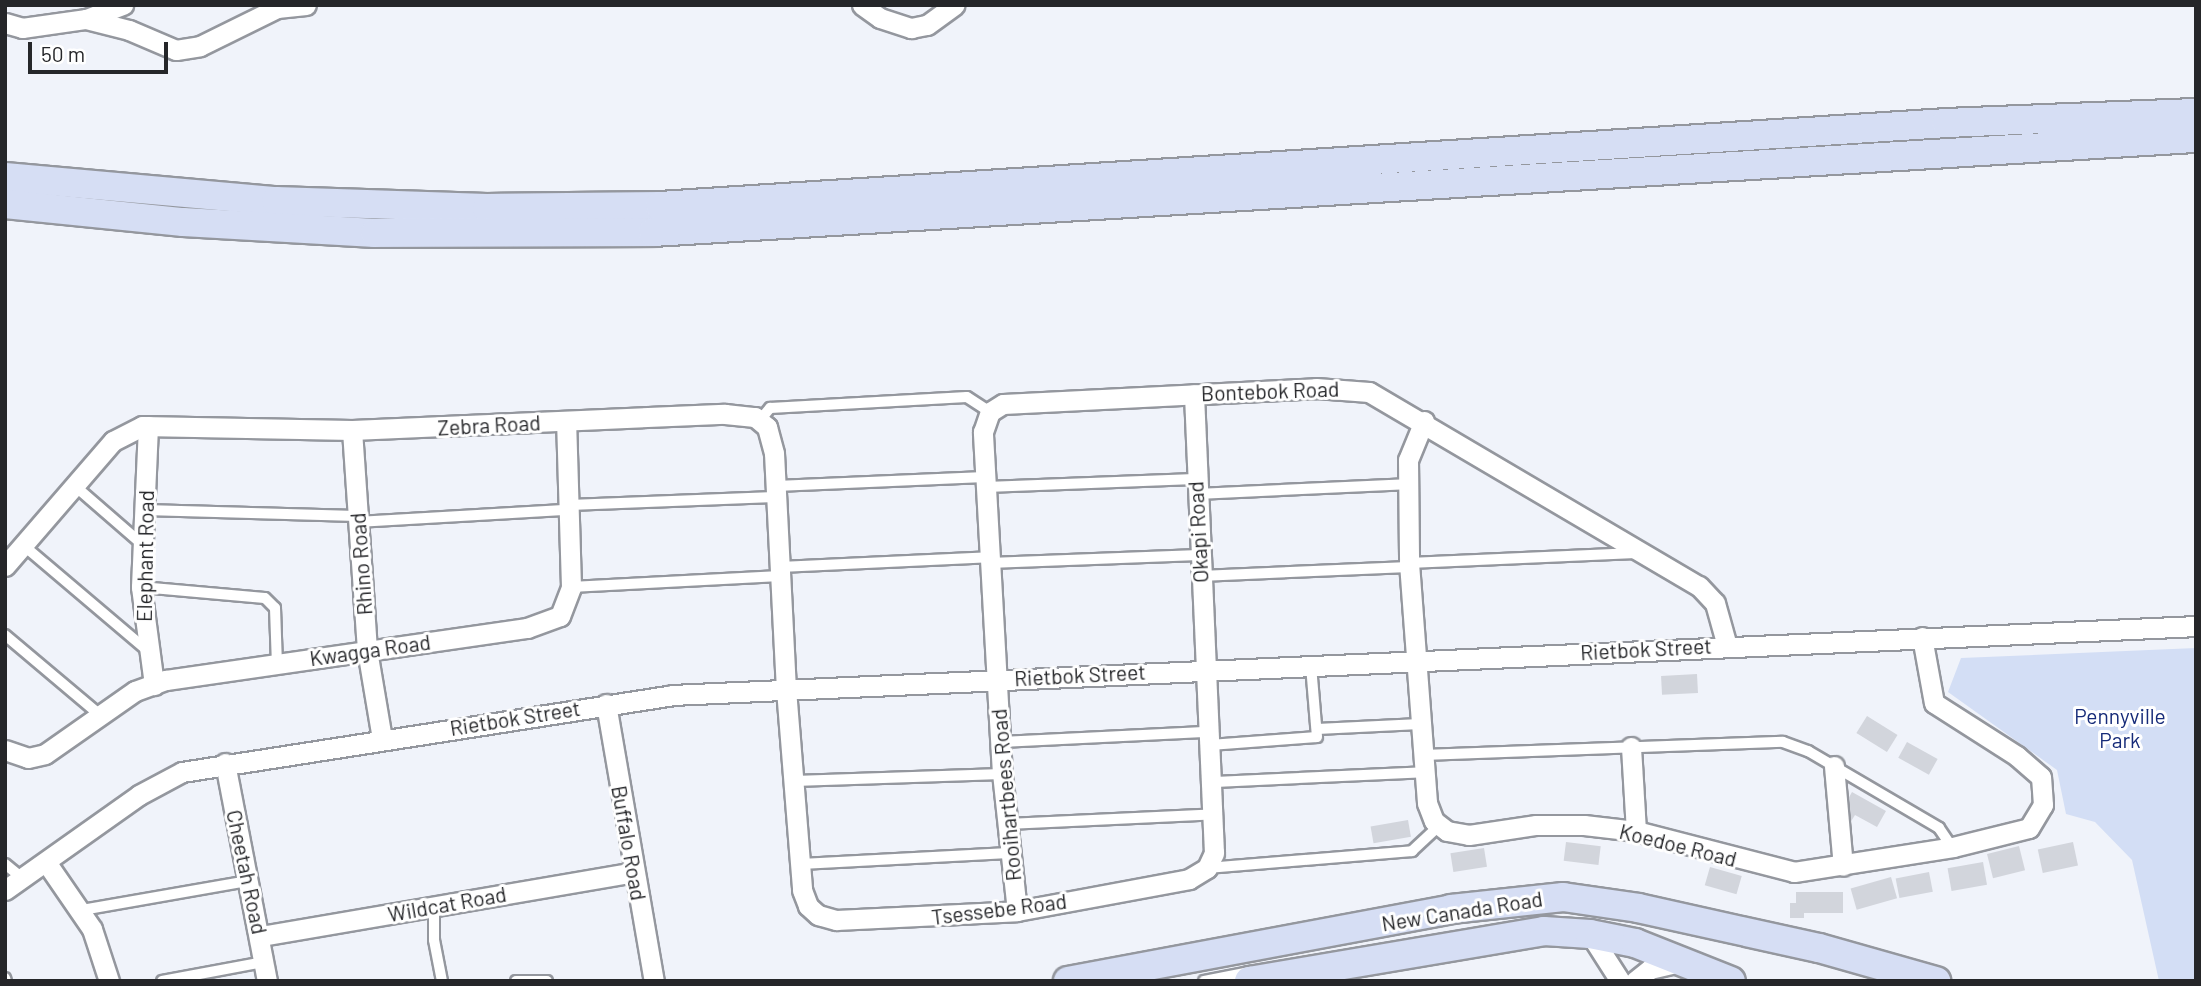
<!DOCTYPE html>
<html>
<head>
<meta charset="utf-8">
<style>
	body { margin:0 }
	#map { position:relative; width:2201px; height:986px; overflow:hidden; background:#f0f3fa; font-family:Barlow,sans-serif }
	div>[style] { position:absolute }
	[style*='--x'] { left:calc(var(--x)*1px); top:calc(var(--y)*1px); width:calc(var(--w)*1px); rotate:calc(var(--a)*1deg) }
	.green>* { inset:0; background:#d3def5 }
	.building>* { inset:0; background:#d2d5dc; transform-origin:0 0 }
	.roads { filter:drop-shadow(2px 0 #94979e) drop-shadow(-2px 0 #94979e) drop-shadow(0 2px #94979e) drop-shadow(0 -2px #94979e) }
	.service>* { height:10px; margin:-5px; padding:0 5px; transform-origin:5px; border-radius:5px; background:#fff }
	.minor>* { height:19px; margin:-9.5px; padding:0 9.5px; transform-origin:9.5px; border-radius:9.5px; background:#fff }
	.secondary>* { height:28px; margin:-14px; padding:0 14px; transform-origin:14px; border-radius:14px; background:#d6def4 }
	span { translate:-50% -50%; white-space:nowrap; text-align:center; line-height:1.15; -webkit-text-stroke:6px #fff; paint-order:stroke }
	.street-label { font-size:21px; color:#252629 }
	.park-label { font-size:21px; color:#162b79 }
	.frame { position:absolute; inset:0; border:7px solid #252629; pointer-events:none }
	.scale { position:absolute; left:28px; top:42px; width:140px; height:32px; box-sizing:border-box; border:4px solid #252629; border-top:0; padding-left:9px; font-size:21px; line-height:24px; white-space:nowrap; color:#252629; -webkit-text-stroke:5px #fff; paint-order:stroke }
</style>
</head>
<body>
<div id="map">
	<div class="green">
		<div style="clip-path:polygon(2196px 648px,2196px 981px,2159px 981px,2132px 860px,2095px 822px,2066px 814px,2057px 770px,1948px 692px,1961px 658px)"></div>
	</div>
	<div class="building">
		<div style="left:1697px;top:674px;width:19px;height:36px;rotate:87deg"></div>
		<div style="left:1867px;top:716px;width:36px;height:20px;rotate:32deg"></div>
		<div style="left:1907px;top:742px;width:35px;height:18px;rotate:29deg"></div>
		<div style="clip-path:polygon(1852px 792px,1886px 811px,1877px 827px,1855px 815px,1850px 823px,1839px 815px)"></div>
		<div style="left:1408px;top:820px;width:17px;height:38px;rotate:80deg"></div>
		<div style="left:1566px;top:842px;width:35px;height:19px;rotate:7deg"></div>
		<div style="left:2073px;top:842px;width:24px;height:36px;rotate:78deg"></div>
		<div style="left:2019px;top:846px;width:25px;height:33px;rotate:76deg"></div>
		<div style="left:1484px;top:848px;width:19px;height:34px;rotate:81deg"></div>
		<div style="left:1983px;top:862px;width:23px;height:36px;rotate:80deg"></div>
		<div style="left:1710px;top:867px;width:33px;height:19px;rotate:16deg"></div>
		<div style="left:1929px;top:872px;width:20px;height:34px;rotate:79deg"></div>
		<div style="left:1891px;top:877px;width:22px;height:42px;rotate:74deg"></div>
		<div style="clip-path:polygon(1796px 892px,1843px 892px,1843px 913px,1804px 913px,1804px 918px,1790px 918px,1790px 903px,1796px 903px)"></div>
	</div>
	<div class="roads">
		<div class="service">
			<div style="--x:760;--y:420;--w:16;--a:-50"></div>
			<div style="--x:770;--y:408;--w:197;--a:-3.2"></div>
			<div style="--x:967;--y:397;--w:27;--a:33"></div>
			<div style="--x:75;--y:486;--w:90;--a:40.9"></div>
			<div style="--x:776;--y:486;--w:209;--a:-2.5"></div>
			<div style="--x:986;--y:487;--w:209;--a:-2.2"></div>
			<div style="--x:1197;--y:494;--w:209;--a:-2.7"></div>
			<div style="--x:568;--y:505;--w:208;--a:-2.2"></div>
			<div style="--x:145;--y:510;--w:212;--a:1.6"></div>
			<div style="--x:357;--y:522;--w:211;--a:-3.3"></div>
			<div style="--x:23;--y:545;--w:162;--a:40.3"></div>
			<div style="--x:989;--y:563;--w:210;--a:-2.2"></div>
			<div style="--x:1409;--y:563;--w:227;--a:-2.5"></div>
			<div style="--x:780;--y:567;--w:209;--a:-2.7"></div>
			<div style="--x:1200;--y:576;--w:209;--a:-2.5"></div>
			<div style="--x:141;--y:587;--w:124;--a:5.1"></div>
			<div style="--x:265;--y:598;--w:14;--a:45"></div>
			<div style="--x:275;--y:608;--w:56;--a:88"></div>
			<div style="--x:571;--y:587;--w:209;--a:-3"></div>
			<div style="--x:5;--y:635;--w:124;--a:40.1"></div>
			<div style="--x:1317;--y:729;--w:103;--a:-2.8"></div>
			<div style="--x:1001;--y:742;--w:208;--a:-2.8"></div>
			<div style="--x:1210;--y:745;--w:107;--a:-4.3"></div>
			<div style="--x:1317;--y:737;--w:72;--a:-94.8"></div>
			<div style="--x:1423;--y:755;--w:360;--a:-2.1"></div>
			<div style="--x:1783;--y:742;--w:27;--a:20"></div>
			<div style="--x:1808;--y:751;--w:152;--a:30.4"></div>
			<div style="--x:1939;--y:828;--w:23;--a:56"></div>
			<div style="--x:794;--y:781;--w:208;--a:-1.9"></div>
			<div style="--x:1215;--y:782;--w:209;--a:-2.7"></div>
			<div style="--x:1007;--y:824;--w:209;--a:-2.7"></div>
			<div style="--x:5;--y:864;--w:22;--a:39"></div>
			<div style="--x:801;--y:864;--w:208;--a:-3"></div>
			<div style="--x:1207;--y:868;--w:206;--a:-4.7"></div>
			<div style="--x:1412;--y:851;--w:37;--a:-43"></div>
			<div style="--x:434;--y:907;--w:33;--a:90"></div>
			<div style="--x:434;--y:940;--w:42;--a:79"></div>
			<div style="--x:82;--y:910;--w:169;--a:-9.9"></div>
			<div style="--x:5;--y:978;--w:3;--a:72"></div>
			<div style="--x:162;--y:981;--w:104;--a:-10.6"></div>
			<div style="--x:516;--y:981;--w:31;--a:0"></div>
			<div style="--x:1204;--y:981;--w:47;--a:-11.1"></div>
		</div>
		<div class="minor">
			<div style="--x:862;--y:5;--w:22;--a:36"></div>
			<div style="--x:880;--y:18;--w:33;--a:18"></div>
			<div style="--x:911;--y:28;--w:16;--a:-11"></div>
			<div style="--x:927;--y:25;--w:34;--a:-36"></div>
			<div style="--x:86;--y:19;--w:40;--a:-21"></div>
			<div style="--x:5;--y:23;--w:18;--a:16"></div>
			<div style="--x:22;--y:28;--w:65;--a:-8"></div>
			<div style="--x:86;--y:19;--w:44;--a:14.3"></div>
			<div style="--x:129;--y:30;--w:51;--a:23.1"></div>
			<div style="--x:176;--y:50;--w:24;--a:-9"></div>
			<div style="--x:200;--y:46;--w:86;--a:-26.3"></div>
			<div style="--x:277;--y:8;--w:29;--a:-6"></div>
			<div style="--x:1424;--y:421;--w:42;--a:112.3"></div>
			<div style="--x:1408;--y:460;--w:103;--a:89.4"></div>
			<div style="--x:1409;--y:563;--w:241;--a:85.7"></div>
			<div style="--x:1427;--y:803;--w:19;--a:69"></div>
			<div style="--x:1434;--y:821;--w:16;--a:38"></div>
			<div style="--x:1447;--y:831;--w:22;--a:10"></div>
			<div style="--x:1469;--y:835;--w:68;--a:-8.5"></div>
			<div style="--x:1536;--y:825;--w:48;--a:0"></div>
			<div style="--x:1584;--y:825;--w:52;--a:6.6"></div>
			<div style="--x:1636;--y:831;--w:163;--a:14.5"></div>
			<div style="--x:1794;--y:872;--w:161;--a:-8.9"></div>
			<div style="--x:1953;--y:847;--w:78;--a:-14"></div>
			<div style="--x:2029;--y:828;--w:27;--a:-59"></div>
			<div style="--x:2043;--y:805;--w:28;--a:-94"></div>
			<div style="--x:2041;--y:777;--w:32;--a:-139"></div>
			<div style="--x:2017;--y:756;--w:98;--a:-147.4"></div>
			<div style="--x:1934;--y:703;--w:67;--a:-100.3"></div>
			<div style="--x:148;--y:426;--w:161;--a:92.5"></div>
			<div style="--x:141;--y:587;--w:99;--a:82.4"></div>
			<div style="--x:352;--y:430;--w:221;--a:86.1"></div>
			<div style="--x:367;--y:650;--w:90;--a:80.4"></div>
			<div style="--x:5;--y:566;--w:165;--a:-49.2"></div>
			<div style="--x:113;--y:441;--w:33;--a:-27"></div>
			<div style="--x:142;--y:426;--w:210;--a:1.1"></div>
			<div style="--x:352;--y:430;--w:373;--a:-2.5"></div>
			<div style="--x:725;--y:414;--w:30;--a:6"></div>
			<div style="--x:755;--y:417;--w:16;--a:40"></div>
			<div style="--x:767;--y:427;--w:27;--a:75"></div>
			<div style="--x:774;--y:453;--w:236;--a:87.1"></div>
			<div style="--x:786;--y:689;--w:202;--a:85.4"></div>
			<div style="--x:802;--y:890;--w:17;--a:69"></div>
			<div style="--x:808;--y:906;--w:13;--a:42"></div>
			<div style="--x:818;--y:915;--w:19;--a:16"></div>
			<div style="--x:836;--y:920;--w:181;--a:-2.8"></div>
			<div style="--x:1017;--y:911;--w:175;--a:-10.5"></div>
			<div style="--x:1189;--y:879;--w:21;--a:-31"></div>
			<div style="--x:1207;--y:868;--w:17;--a:-65"></div>
			<div style="--x:1214;--y:853;--w:459;--a:-92.5"></div>
			<div style="--x:606;--y:704;--w:281;--a:80.2"></div>
			<div style="--x:1631;--y:747;--w:84;--a:86.6"></div>
			<div style="--x:5;--y:750;--w:24;--a:19"></div>
			<div style="--x:28;--y:758;--w:17;--a:-13"></div>
			<div style="--x:45;--y:754;--w:110;--a:-35"></div>
			<div style="--x:135;--y:691;--w:33;--a:-20"></div>
			<div style="--x:166;--y:680;--w:365;--a:-8.2"></div>
			<div style="--x:527;--y:628;--w:35;--a:-20"></div>
			<div style="--x:560;--y:616;--w:31;--a:-69"></div>
			<div style="--x:571;--y:587;--w:166;--a:-91.7"></div>
			<div style="--x:225;--y:763;--w:222;--a:79.1"></div>
			<div style="--x:1834;--y:766;--w:100;--a:84.9"></div>
			<div style="--x:46;--y:862;--w:81;--a:55.5"></div>
			<div style="--x:92;--y:929;--w:55;--a:71.9"></div>
			<div style="--x:5;--y:890;--w:164;--a:-35.3"></div>
			<div style="--x:139;--y:795;--w:49;--a:-28.1"></div>
			<div style="--x:182;--y:772;--w:496;--a:-8.9"></div>
			<div style="--x:672;--y:695;--w:1526;--a:-2.59"></div>
			<div style="--x:1017;--y:911;--w:138;--a:-96.2"></div>
			<div style="--x:1002;--y:774;--w:343;--a:-93.2"></div>
			<div style="--x:983;--y:432;--w:21;--a:-71"></div>
			<div style="--x:990;--y:412;--w:15;--a:-32"></div>
			<div style="--x:1003;--y:404;--w:313;--a:-2.9"></div>
			<div style="--x:1316;--y:388;--w:53;--a:4.3"></div>
			<div style="--x:1369;--y:392;--w:383;--a:30.5"></div>
			<div style="--x:1699;--y:586;--w:23;--a:47"></div>
			<div style="--x:1715;--y:603;--w:45;--a:74.4"></div>
			<div style="--x:1590;--y:934;--w:56;--a:57.4"></div>
			<div style="--x:261;--y:936;--w:378;--a:-9.7"></div>
			<div style="--x:1635;--y:981;--w:19;--a:-39"></div>
			<div style="--x:1650;--y:969;--w:32;--a:-13"></div>
		</div>
		<div class="secondary">
			<div style="--x:5;--y:177;--w:272;--a:5.1"></div>
			<div style="--x:276;--y:201;--w:211;--a:1.9"></div>
			<div style="--x:487;--y:208;--w:173;--a:-0.7"></div>
			<div style="--x:660;--y:206;--w:1289;--a:-3.69"></div>
			<div style="--x:1946;--y:123;--w:250;--a:-2.3"></div>
			<div style="--x:5;--y:204;--w:179;--a:5.8"></div>
			<div style="--x:183;--y:222;--w:192;--a:3.3"></div>
			<div style="--x:375;--y:233;--w:278;--a:-0.2"></div>
			<div style="--x:653;--y:232;--w:1546;--a:-3.49"></div>
			<div style="--x:1068;--y:981;--w:390;--a:-10.6"></div>
			<div style="--x:1451;--y:909;--w:113;--a:-6.1"></div>
			<div style="--x:1563;--y:897;--w:76;--a:8.3"></div>
			<div style="--x:1638;--y:908;--w:185;--a:12.5"></div>
			<div style="--x:1819;--y:948;--w:122;--a:15.8"></div>
			<div style="--x:1249;--y:981;--w:299;--a:-9.6"></div>
			<div style="--x:1544;--y:931;--w:46;--a:3.7"></div>
			<div style="--x:1590;--y:934;--w:46;--a:11.3"></div>
			<div style="--x:1635;--y:943;--w:103;--a:21.6"></div>
		</div>
	</div>
	<div class="street-label">
		<span style="left:1270px;top:391px;rotate:-2deg">Bontebok Road</span>
		<span style="left:489px;top:425px;rotate:-3deg">Zebra Road</span>
		<span style="left:1198px;top:532px;rotate:-93deg">Okapi Road</span>
		<span style="left:145px;top:556px;rotate:-89deg">Elephant Road</span>
		<span style="left:361px;top:564px;rotate:-94deg">Rhino Road</span>
		<span style="left:1646px;top:649px;rotate:-3deg">Rietbok Street</span>
		<span style="left:370px;top:650px;rotate:-8deg">Kwagga Road</span>
		<span style="left:1080px;top:675px;rotate:-3deg">Rietbok Street</span>
		<span style="left:515px;top:718px;rotate:-9deg">Rietbok Street</span>
		<span style="left:1006px;top:795px;rotate:-95deg">Rooihartbees Road</span>
		<span style="left:629px;top:843px;rotate:80deg">Buffalo Road</span>
		<span style="left:1678px;top:845px;rotate:14deg">Koedoe Road</span>
		<span style="left:247px;top:872px;rotate:78deg">Cheetah Road</span>
		<span style="left:447px;top:904px;rotate:-10deg">Wildcat Road</span>
		<span style="left:999px;top:909px;rotate:-7deg">Tsessebe Road</span>
		<span style="left:1462px;top:911px;rotate:-9deg">New Canada Road</span>
	</div>
	<div class="park-label">
		<span style="left:2120px;top:728px">Pennyville<br>Park</span>
	</div>
	<div class="frame"></div>
	<div class="scale">50 m</div>
</div>
</body>
</html>
